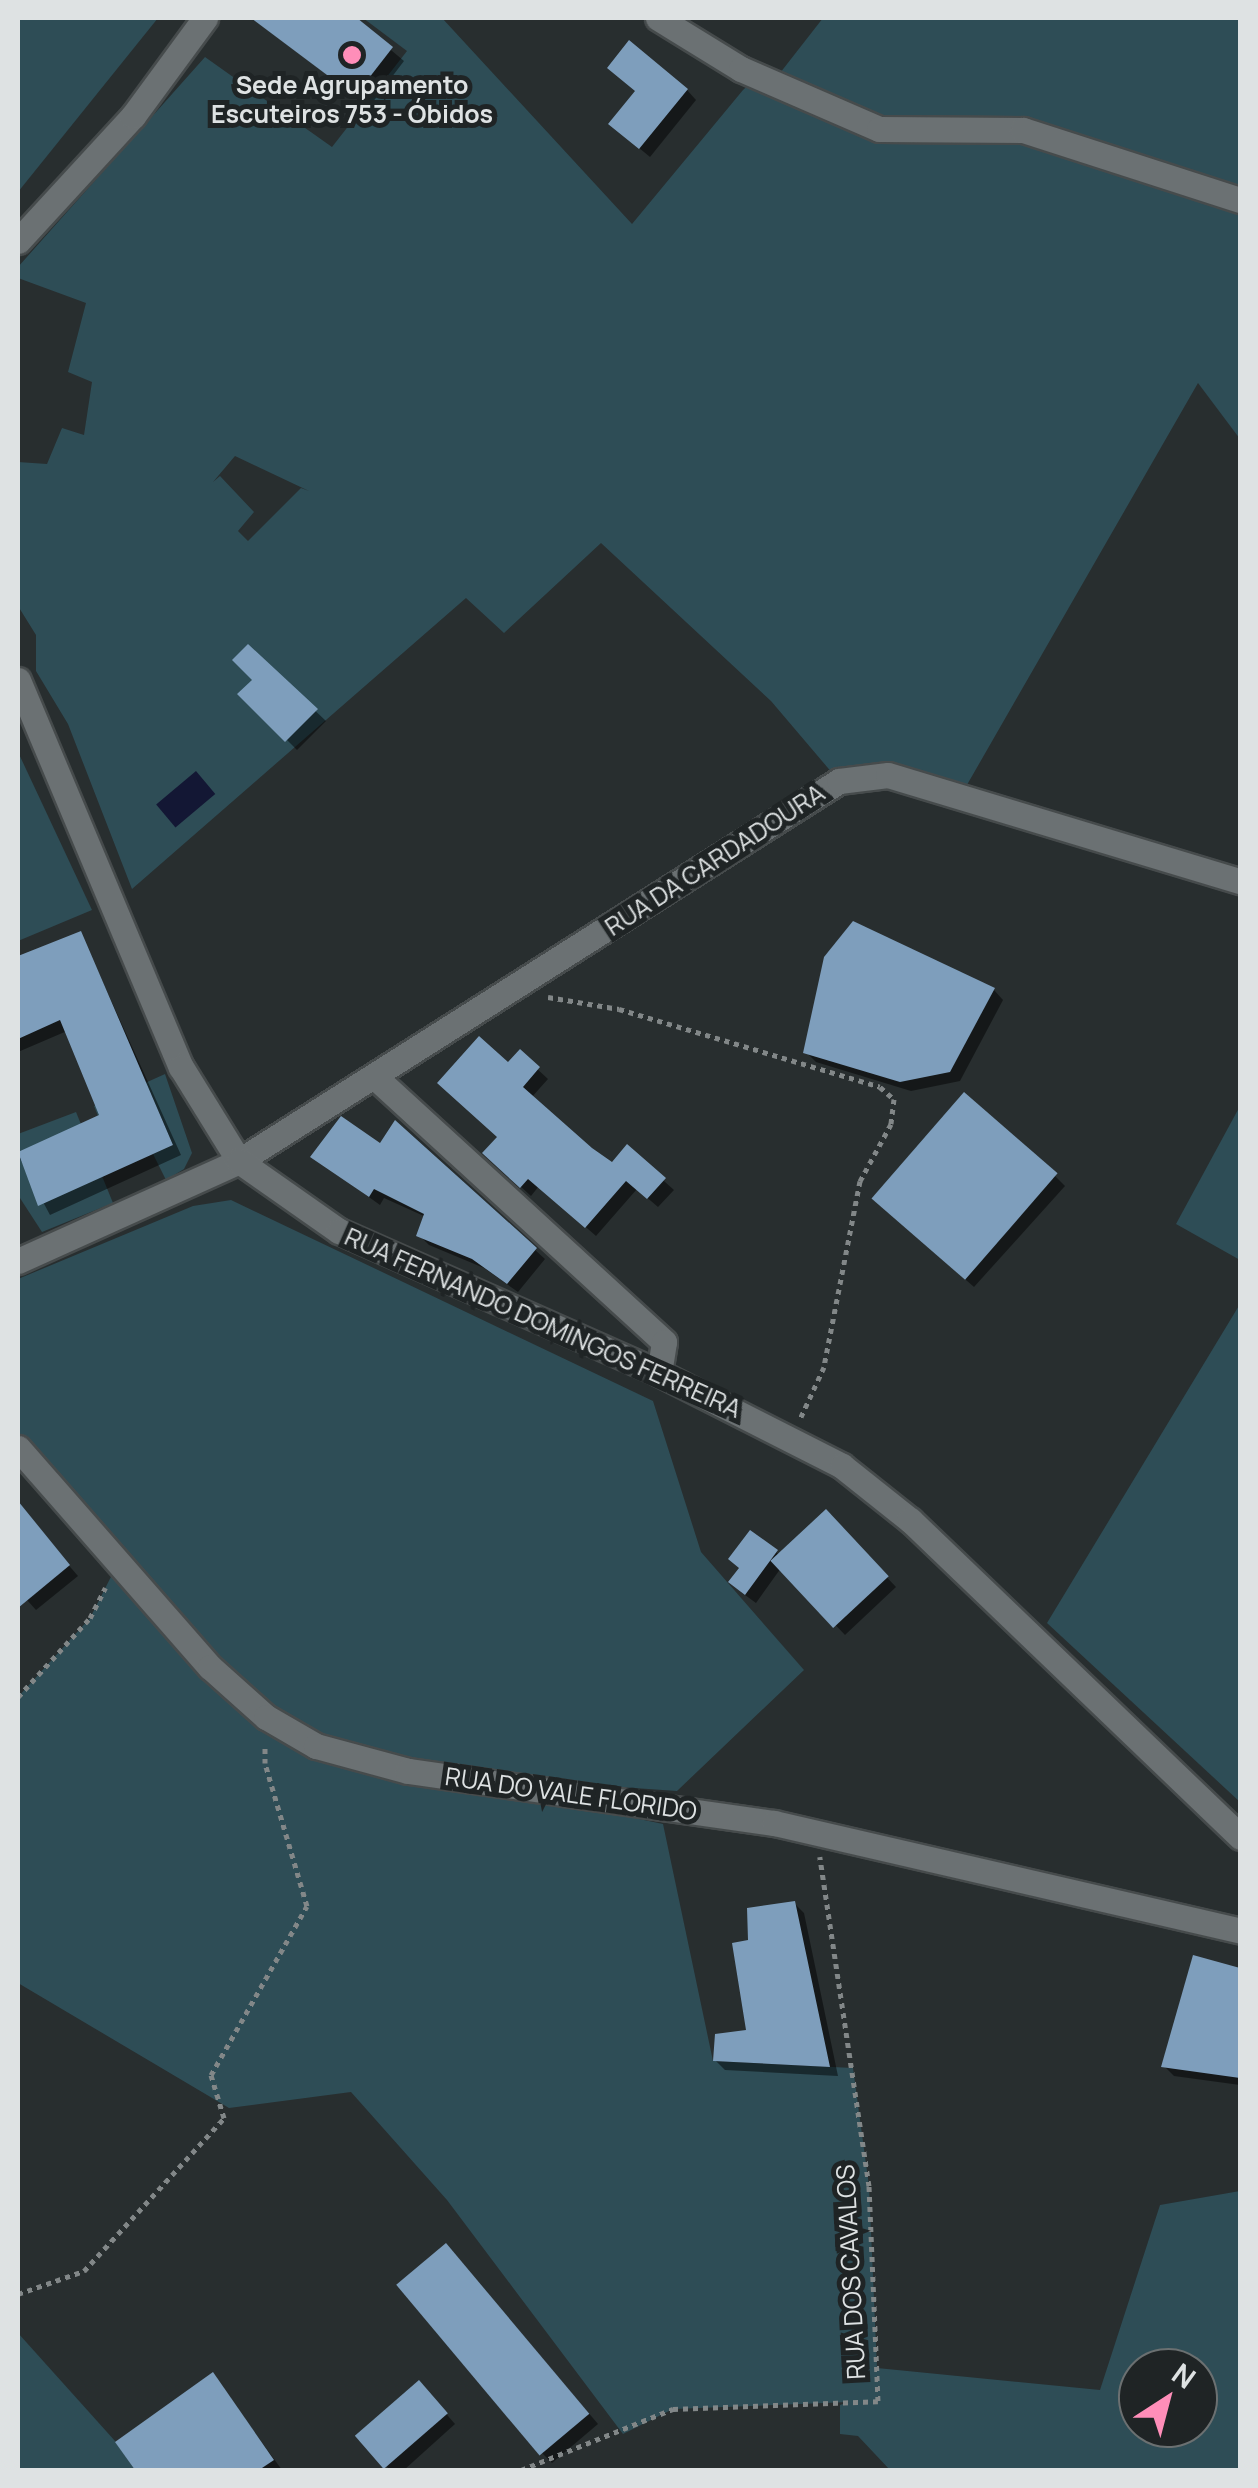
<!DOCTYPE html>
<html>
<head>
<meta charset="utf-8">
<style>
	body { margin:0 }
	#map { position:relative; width:1258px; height:2488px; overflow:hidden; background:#282e2f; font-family:Manrope,sans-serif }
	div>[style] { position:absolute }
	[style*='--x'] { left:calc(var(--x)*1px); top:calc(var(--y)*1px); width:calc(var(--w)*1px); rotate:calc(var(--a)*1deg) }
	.green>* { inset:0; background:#2e4d56 }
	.water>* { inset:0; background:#131734; transform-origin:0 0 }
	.shadow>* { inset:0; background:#0007 }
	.building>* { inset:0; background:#7e9ebc; transform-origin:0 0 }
	.path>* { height:5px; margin-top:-2.5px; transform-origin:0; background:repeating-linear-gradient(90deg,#828788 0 5px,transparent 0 10px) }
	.roads { filter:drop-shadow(2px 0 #464b4c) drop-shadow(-2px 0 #464b4c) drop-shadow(0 2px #464b4c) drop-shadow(0 -2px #464b4c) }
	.minor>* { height:25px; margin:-12.5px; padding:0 12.5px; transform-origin:12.5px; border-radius:12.5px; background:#6b7173 }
	.tertiary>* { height:25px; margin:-12.5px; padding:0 12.5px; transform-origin:12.5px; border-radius:12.5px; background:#6b7173 }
	.dots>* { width:28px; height:28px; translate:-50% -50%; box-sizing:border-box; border:5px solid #1f2425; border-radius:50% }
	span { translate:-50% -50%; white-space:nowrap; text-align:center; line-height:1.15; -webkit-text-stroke:10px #1f2425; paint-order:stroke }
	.poi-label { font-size:25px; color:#dee2e3; font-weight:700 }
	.street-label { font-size:25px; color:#dee2e3 }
	.frame { position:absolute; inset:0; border:20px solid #dee2e3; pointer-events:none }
	.north { position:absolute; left:1118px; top:2348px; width:100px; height:100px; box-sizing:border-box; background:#1f2425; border:2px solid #6b7071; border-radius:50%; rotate:36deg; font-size:28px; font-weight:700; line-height:40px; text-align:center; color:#dee2e3 }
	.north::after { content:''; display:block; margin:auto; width:35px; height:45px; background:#ff8eb9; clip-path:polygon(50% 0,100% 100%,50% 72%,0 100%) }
</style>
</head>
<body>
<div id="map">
	<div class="green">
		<div style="clip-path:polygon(18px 18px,158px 18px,18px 192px)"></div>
		<div style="clip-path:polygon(evenodd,363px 18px,442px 18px,632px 224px,743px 90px,758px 76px,773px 82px,823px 18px,1240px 18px,1240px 439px,1198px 383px,960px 797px,839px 781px,771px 701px,601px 543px,504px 633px,466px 598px,132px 889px,68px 724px,36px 671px,36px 635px,18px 606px,18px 462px,47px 464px,62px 428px,84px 435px,92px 382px,68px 372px,86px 303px,18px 278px,18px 267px,205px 57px,332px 147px,407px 51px,363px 18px,235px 456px,309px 491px,301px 488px,248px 541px,238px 531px,254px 512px,220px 476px,213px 482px,235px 456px)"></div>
		<div style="clip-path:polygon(18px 752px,92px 910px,18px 941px)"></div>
		<div style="clip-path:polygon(165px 1074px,192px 1153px,184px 1169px,166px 1180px,153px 1154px,173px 1145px,151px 1094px,98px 1116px,94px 1106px)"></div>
		<div style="clip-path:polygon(1240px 1106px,1240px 1260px,1176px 1224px)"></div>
		<div style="clip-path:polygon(76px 1112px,113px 1203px,42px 1232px,18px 1195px,18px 1134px)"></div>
		<div style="clip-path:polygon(evenodd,231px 1200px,653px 1401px,701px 1552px,804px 1670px,677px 1791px,419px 1773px,663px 1824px,713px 2061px,853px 2068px,869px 2186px,877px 2368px,1100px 2390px,1160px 2205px,1240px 2191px,1240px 2470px,890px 2470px,858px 2436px,840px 2434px,840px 2405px,849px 2402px,673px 2409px,623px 2434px,447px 2200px,351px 2092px,229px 2108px,18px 1983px,18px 1697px,90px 1618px,118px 1563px,18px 1448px,18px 1279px,193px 1206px,231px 1200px,1138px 2368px,1198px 2368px,1198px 2428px,1138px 2428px,1138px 2368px)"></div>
		<div style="clip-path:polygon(1240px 1304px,1240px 1802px,1047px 1623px)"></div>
		<div style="clip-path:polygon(18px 2333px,115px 2441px,135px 2470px,18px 2470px)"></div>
	</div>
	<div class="water">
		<div style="left:196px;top:771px;width:30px;height:52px;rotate:50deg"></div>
	</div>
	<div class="shadow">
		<div style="clip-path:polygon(254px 18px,331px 18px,343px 26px,353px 18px,404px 61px,369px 107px)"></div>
		<div style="clip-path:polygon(687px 90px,696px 100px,650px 157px,621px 133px)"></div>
		<div style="clip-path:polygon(248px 647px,326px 721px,297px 750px,241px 694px,255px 680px)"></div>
		<div style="clip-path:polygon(81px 934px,181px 1155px,50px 1215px,18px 1155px,102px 1117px,67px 1031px,18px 1052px,18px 980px)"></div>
		<div style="clip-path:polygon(994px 990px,1003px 1000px,960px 1081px,911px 1091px,816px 1062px,806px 1052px)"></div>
		<div style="clip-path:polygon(520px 1053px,548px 1079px,531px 1098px,612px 1165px,627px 1148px,674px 1190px,658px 1207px,637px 1189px,596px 1236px,539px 1186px,531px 1196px,495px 1163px,508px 1066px)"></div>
		<div style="clip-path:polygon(396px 1124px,545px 1259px,518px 1292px,484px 1268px,429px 1245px,419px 1235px,426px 1217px,384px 1198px,380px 1205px,313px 1157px,381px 1146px)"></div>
		<div style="clip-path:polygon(1055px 1176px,1065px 1186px,974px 1287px,883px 1207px)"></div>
		<div style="clip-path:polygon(826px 1513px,896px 1587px,845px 1635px,781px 1568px,756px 1603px,741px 1592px,776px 1552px,784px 1560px)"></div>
		<div style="clip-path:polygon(27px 1517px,78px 1576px,36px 1610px,18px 1590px,18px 1525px)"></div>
		<div style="clip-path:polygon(794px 1903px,804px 1913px,838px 2076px,725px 2070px,715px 2060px,749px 2032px,751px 1942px)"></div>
		<div style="clip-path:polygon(1194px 1958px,1240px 1971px,1240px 2085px,1174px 2076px,1164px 2066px)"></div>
		<div style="clip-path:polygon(455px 2256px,598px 2424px,552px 2463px,542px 2453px)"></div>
		<div style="clip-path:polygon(213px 2375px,282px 2470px,138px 2470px,118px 2442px)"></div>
		<div style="clip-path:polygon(428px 2393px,455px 2424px,404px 2470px,390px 2470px,360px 2437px)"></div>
	</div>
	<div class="building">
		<div style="clip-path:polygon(251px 18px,357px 18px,393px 47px,355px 96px)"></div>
		<div style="clip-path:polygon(629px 40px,688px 89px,639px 149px,608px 124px,635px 91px,607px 68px)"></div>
		<div style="clip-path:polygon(248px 644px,318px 709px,285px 742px,237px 694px,252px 680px,232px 660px)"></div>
		<div style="clip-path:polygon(853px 921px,995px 988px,950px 1072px,900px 1082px,803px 1053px,824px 957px)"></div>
		<div style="clip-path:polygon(81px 931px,173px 1145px,38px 1206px,18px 1152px,99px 1115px,60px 1020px,18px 1039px,18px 956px)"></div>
		<div style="clip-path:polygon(479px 1036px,508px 1062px,520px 1049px,540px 1067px,523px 1087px,592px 1148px,612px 1162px,627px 1144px,666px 1178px,647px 1199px,626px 1181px,585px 1228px,528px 1179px,520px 1188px,482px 1153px,497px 1137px,437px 1083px)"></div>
		<div style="left:964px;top:1092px;width:124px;height:141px;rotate:41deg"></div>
		<div style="clip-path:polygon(341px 1116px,380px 1143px,395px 1120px,537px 1248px,507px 1284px,472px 1259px,416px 1236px,424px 1214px,374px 1189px,369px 1197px,310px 1157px)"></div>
		<div style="clip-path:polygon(18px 1501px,70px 1565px,18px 1608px)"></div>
		<div style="left:826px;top:1509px;width:92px;height:76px;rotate:47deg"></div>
		<div style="clip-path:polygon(750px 1530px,778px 1550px,745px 1595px,728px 1582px,739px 1568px,728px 1559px)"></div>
		<div style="clip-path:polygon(795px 1901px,830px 2067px,713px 2061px,715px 2034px,746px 2030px,732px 1943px,748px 1940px,747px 1908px)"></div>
		<div style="clip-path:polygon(1193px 1955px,1240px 1968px,1240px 2078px,1161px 2067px)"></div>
		<div style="left:446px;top:2243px;width:223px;height:65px;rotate:50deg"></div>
		<div style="clip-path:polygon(213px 2372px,274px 2460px,259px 2470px,135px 2470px,115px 2442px)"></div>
		<div style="left:419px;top:2380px;width:44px;height:85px;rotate:49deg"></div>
	</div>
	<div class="path">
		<div style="--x:548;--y:997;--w:72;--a:9.6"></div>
		<div style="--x:619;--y:1009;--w:272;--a:16.6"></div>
		<div style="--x:880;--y:1087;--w:18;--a:41"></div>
		<div style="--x:894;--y:1099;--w:25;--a:97"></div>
		<div style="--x:891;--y:1124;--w:65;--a:118.5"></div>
		<div style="--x:860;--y:1181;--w:189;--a:101"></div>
		<div style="--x:824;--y:1367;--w:57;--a:114.8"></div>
		<div style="--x:18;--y:1697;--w:107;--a:-47.7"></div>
		<div style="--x:90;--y:1618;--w:34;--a:-63"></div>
		<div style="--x:18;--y:2294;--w:70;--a:-19.2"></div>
		<div style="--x:84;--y:2271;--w:207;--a:-47.5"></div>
		<div style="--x:224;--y:2118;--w:45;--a:-106.8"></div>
		<div style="--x:211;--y:2075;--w:194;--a:-60.4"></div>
		<div style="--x:307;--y:1906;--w:149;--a:-106.4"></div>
		<div style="--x:265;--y:1763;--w:19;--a:-90"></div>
		<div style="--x:521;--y:2470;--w:164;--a:-21.9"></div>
		<div style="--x:673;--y:2409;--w:205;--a:-2.2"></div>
		<div style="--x:878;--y:2401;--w:215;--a:-92.4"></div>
		<div style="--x:869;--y:2186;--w:333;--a:-98.5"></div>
	</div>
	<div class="roads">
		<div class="minor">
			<div style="--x:658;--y:18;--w:97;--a:31.6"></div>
			<div style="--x:741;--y:69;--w:150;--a:23.5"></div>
			<div style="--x:879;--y:129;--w:144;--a:0.4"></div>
			<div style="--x:1023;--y:130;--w:228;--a:17.9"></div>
			<div style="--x:375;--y:1077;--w:392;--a:42.5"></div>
			<div style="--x:664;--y:1342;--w:31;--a:99"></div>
			<div style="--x:18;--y:1261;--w:243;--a:-24.3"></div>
			<div style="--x:239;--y:1161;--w:710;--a:-32.35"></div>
			<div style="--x:839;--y:781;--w:49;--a:-7"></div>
			<div style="--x:888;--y:775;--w:368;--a:16.8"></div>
			<div style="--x:18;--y:1448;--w:291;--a:48.8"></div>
			<div style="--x:210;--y:1667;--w:75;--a:41.8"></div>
			<div style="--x:266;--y:1717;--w:58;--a:30.1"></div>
			<div style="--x:316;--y:1746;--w:95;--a:15.2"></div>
			<div style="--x:408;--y:1771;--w:370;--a:8.1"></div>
			<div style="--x:774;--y:1823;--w:478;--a:13"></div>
		</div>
		<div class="tertiary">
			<div style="--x:18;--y:241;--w:170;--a:-47.4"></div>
			<div style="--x:133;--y:116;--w:122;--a:-53.7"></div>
			<div style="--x:18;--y:680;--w:420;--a:67.2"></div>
			<div style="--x:181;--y:1067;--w:110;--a:58.3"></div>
			<div style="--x:239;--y:1161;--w:122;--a:35"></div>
			<div style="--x:339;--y:1231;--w:350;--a:23.9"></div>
			<div style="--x:659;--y:1373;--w:205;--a:26.9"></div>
			<div style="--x:842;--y:1466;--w:87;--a:38.5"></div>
			<div style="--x:910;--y:1520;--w:458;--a:43.8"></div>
		</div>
	</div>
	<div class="dots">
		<div style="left:352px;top:55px;background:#ff8eb9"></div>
	</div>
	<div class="poi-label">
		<span style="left:352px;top:100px">Sede Agrupamento<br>Escuteiros 753 - Óbidos</span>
	</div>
	<div class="street-label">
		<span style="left:715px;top:860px;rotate:-33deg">RUA DA CARDADOURA</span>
		<span style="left:543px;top:1323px;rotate:24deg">RUA FERNANDO DOMINGOS FERREIRA</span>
		<span style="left:571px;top:1794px;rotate:8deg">RUA DO VALE FLORIDO</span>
		<span style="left:851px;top:2272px;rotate:-93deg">RUA DOS CAVALOS</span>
	</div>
	<div class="frame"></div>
	<div class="north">N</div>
</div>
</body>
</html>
